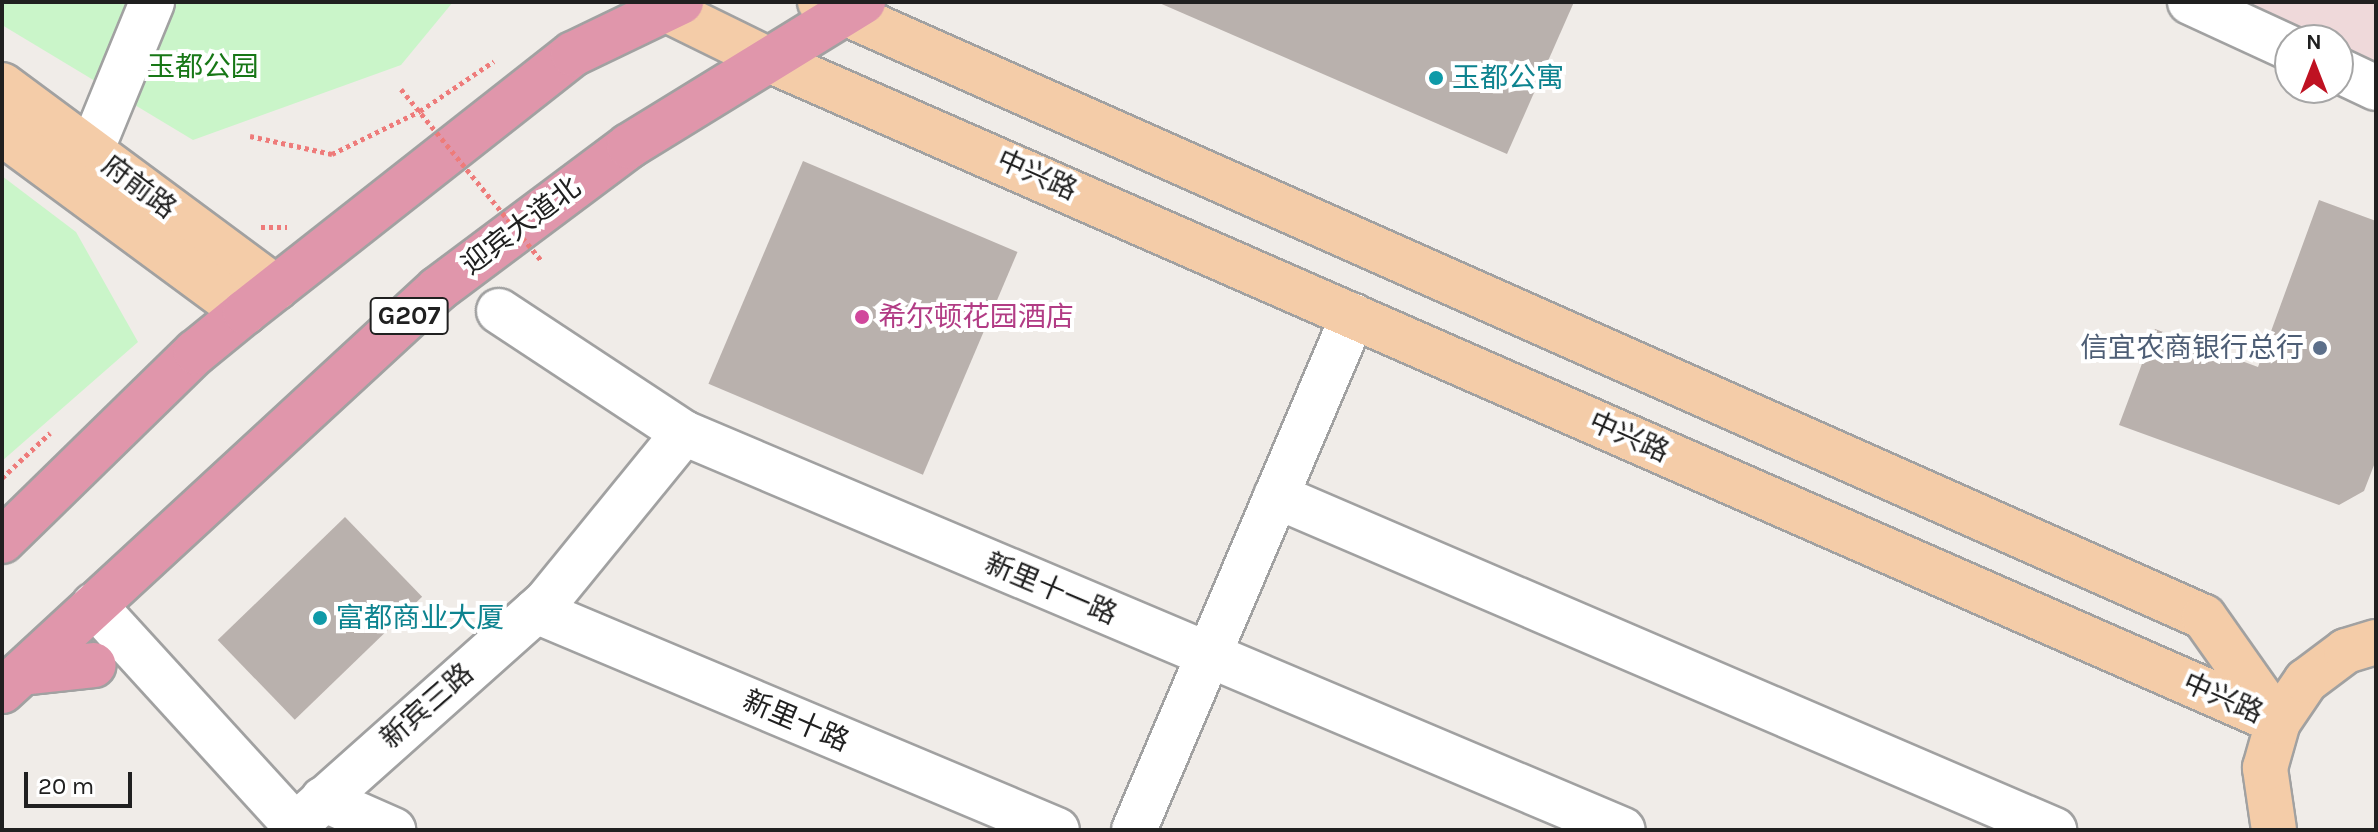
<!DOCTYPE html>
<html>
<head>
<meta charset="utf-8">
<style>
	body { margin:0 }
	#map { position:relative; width:2378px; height:832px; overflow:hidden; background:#f0ece8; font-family:Karla,"Noto Sans SC",sans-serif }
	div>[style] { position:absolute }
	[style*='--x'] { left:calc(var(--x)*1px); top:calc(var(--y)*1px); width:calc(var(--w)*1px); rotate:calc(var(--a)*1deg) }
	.commercial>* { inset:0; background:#efd9da }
	.park>* { inset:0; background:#caf5c9 }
	.building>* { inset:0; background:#b9b1ad; transform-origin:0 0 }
	.path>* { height:5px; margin-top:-2.5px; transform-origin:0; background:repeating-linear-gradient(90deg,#ee7b7a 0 4px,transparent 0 8px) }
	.roads { filter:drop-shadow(2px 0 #a1a1a1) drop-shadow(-2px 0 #a1a1a1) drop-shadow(0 2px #a1a1a1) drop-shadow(0 -2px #a1a1a1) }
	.minor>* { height:44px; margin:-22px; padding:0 22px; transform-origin:22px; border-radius:22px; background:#fff }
	.major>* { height:44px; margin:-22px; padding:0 22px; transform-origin:22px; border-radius:22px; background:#f4cca8 }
	.highway>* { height:44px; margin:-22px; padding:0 22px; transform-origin:22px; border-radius:22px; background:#e096ab }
	.path-bridge>* { height:5px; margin-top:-2.5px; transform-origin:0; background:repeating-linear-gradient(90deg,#ee7b7a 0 4px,transparent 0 8px) }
	.dots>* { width:22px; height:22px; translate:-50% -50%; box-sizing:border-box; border:4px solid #fff; border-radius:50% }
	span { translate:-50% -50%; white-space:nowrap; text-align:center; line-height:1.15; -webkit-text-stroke:8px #fff; paint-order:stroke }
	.shield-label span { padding:2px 6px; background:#fff; border:2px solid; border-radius:6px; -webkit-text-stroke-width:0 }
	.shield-label { font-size:26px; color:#202020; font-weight:700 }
	.park-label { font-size:28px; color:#177716 }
	.culture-label { font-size:28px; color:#0d838f }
	.left { translate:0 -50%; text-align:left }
	.street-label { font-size:28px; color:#202020 }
	.hotel-label { font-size:28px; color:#b23c85 }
	.service-label { font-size:28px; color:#4e5e75 }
	.right { translate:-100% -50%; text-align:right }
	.frame { position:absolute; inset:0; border:4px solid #202020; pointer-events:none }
	.north { position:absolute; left:2274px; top:24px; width:80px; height:80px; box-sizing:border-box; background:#fff; border:2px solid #a6a6a6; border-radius:50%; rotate:0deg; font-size:22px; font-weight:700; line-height:32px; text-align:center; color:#202020 }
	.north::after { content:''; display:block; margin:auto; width:28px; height:36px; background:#bf1222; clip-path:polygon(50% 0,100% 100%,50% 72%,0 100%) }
	.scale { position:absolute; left:24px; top:772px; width:108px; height:36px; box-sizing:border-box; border:4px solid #202020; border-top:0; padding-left:10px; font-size:24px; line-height:28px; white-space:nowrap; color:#202020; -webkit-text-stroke:6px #fff; paint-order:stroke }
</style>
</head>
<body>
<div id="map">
	<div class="commercial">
		<div style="clip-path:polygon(2222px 2px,2376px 2px,2376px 69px,2338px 53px,2338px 40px,2309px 40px)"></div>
	</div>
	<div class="park">
		<div style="clip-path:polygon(2px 2px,453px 2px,401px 65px,193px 140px,2px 25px)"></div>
		<div style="clip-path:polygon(2px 176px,76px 232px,138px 342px,2px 461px)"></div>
	</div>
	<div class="building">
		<div style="clip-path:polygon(1157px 2px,1574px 2px,1507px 154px)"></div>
		<div style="left:803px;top:161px;width:233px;height:242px;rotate:23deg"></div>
		<div style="clip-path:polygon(2319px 200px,2376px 221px,2376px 460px,2364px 491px,2339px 505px,2119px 425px,2155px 329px,2258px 367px)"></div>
		<div style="left:345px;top:517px;width:111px;height:177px;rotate:46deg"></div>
	</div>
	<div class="path">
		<div style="--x:250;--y:136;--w:84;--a:12.4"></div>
		<div style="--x:332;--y:154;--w:98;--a:-26"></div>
		<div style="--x:420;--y:111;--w:89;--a:-34"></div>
		<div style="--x:261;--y:227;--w:26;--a:0"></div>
		<div style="--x:2;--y:478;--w:66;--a:-43.2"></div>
	</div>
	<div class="roads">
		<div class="minor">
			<div style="--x:2190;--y:2;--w:110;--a:24.7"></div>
			<div style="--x:2338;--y:70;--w:42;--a:25.3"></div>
			<div style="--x:91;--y:151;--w:161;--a:-67.7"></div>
			<div style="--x:499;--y:311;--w:222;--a:33.4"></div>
			<div style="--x:684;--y:433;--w:1019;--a:22.92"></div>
			<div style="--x:1276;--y:496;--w:847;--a:23.23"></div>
			<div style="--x:94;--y:605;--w:298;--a:47.6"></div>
			<div style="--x:536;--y:611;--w:565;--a:22.8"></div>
			<div style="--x:323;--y:799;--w:77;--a:23.9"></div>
			<div style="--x:290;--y:830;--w:343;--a:-41.7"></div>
			<div style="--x:546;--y:602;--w:218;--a:-50.8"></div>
			<div style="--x:1134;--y:830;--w:559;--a:-66.92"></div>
		</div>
		<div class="major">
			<div style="--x:820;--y:2;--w:1514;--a:23.96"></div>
			<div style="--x:2204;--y:617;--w:128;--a:54.8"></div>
			<div style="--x:665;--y:9;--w:116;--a:26.1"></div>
			<div style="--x:769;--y:60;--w:1648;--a:23.69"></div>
			<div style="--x:2;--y:85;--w:341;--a:36.5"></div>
			<div style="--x:2;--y:133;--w:302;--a:36.4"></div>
			<div style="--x:2274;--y:830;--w:63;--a:-98.3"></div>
			<div style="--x:2265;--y:768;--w:48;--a:-74.2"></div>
			<div style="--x:2278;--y:722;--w:50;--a:-55.7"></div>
			<div style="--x:2306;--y:681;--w:50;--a:-36.9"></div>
			<div style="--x:2346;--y:651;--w:31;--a:-17"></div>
		</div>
		<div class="highway">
			<div style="--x:2;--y:541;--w:271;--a:-44.3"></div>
			<div style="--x:196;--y:352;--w:63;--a:-39.2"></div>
			<div style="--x:245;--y:312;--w:417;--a:-38.2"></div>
			<div style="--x:573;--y:54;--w:120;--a:-25.7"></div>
			<div style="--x:22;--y:673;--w:72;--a:-6.3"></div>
			<div style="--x:2;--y:691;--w:593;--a:-42.68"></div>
			<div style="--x:438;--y:289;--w:239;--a:-36.8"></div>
			<div style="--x:629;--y:146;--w:275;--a:-31.6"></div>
		</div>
	</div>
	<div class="path-bridge">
		<div style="--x:401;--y:89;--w:222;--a:50.7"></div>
	</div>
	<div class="dots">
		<div style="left:1436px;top:78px;background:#0f9aa8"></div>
		<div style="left:862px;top:317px;background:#d1479c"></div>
		<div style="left:2320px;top:348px;background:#5c6f8a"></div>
		<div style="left:320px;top:618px;background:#0f9aa8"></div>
	</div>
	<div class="shield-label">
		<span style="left:409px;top:316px">G207</span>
	</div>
	<div class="park-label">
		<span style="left:203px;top:67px">玉都公园</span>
	</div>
	<div class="culture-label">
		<span class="left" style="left:1452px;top:78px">玉都公寓</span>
		<span class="left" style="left:336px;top:618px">富都商业大厦</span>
	</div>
	<div class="street-label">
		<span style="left:1037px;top:175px;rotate:24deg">中兴路</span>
		<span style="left:139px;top:187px;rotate:37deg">府前路</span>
		<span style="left:521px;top:226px;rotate:-37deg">迎宾大道北</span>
		<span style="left:1629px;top:437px;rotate:24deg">中兴路</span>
		<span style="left:1051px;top:589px;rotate:23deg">新里十一路</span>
		<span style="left:2223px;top:698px;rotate:24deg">中兴路</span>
		<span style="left:427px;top:706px;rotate:-41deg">新宾三路</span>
		<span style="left:796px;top:721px;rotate:23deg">新里十路</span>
	</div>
	<div class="hotel-label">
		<span class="left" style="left:878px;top:317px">希尔顿花园酒店</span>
	</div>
	<div class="service-label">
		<span class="right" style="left:2304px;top:348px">信宜农商银行总行</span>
	</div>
	<div class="frame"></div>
	<div class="north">N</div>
	<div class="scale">20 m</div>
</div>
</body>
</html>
